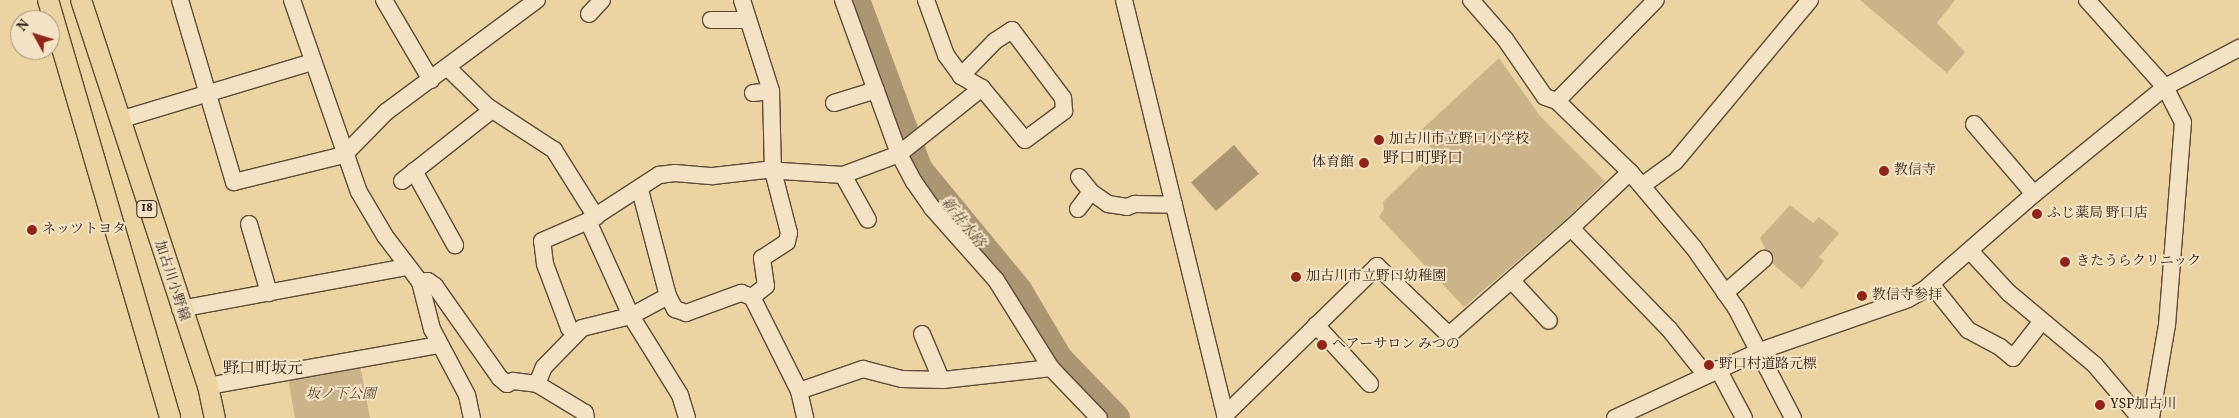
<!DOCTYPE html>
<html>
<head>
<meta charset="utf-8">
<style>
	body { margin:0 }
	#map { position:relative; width:2239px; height:418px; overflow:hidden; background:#ecd3a2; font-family:Vollkorn,"Noto Serif JP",serif }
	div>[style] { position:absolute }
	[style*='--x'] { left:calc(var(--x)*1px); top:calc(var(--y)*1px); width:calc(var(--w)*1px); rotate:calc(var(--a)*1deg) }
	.green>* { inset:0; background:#cbb48a }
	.water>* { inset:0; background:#ab9572; transform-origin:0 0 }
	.river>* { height:28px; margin:-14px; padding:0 14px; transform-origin:14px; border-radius:14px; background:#ab9572 }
	.roads { filter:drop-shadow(1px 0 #5c4b38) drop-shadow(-1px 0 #5c4b38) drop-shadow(0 1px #5c4b38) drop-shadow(0 -1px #5c4b38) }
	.minor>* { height:16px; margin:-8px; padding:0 8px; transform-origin:8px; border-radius:8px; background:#f3e2c3 }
	.major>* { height:20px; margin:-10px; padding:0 10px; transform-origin:10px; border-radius:10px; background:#ecd3a2 }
	.dots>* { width:14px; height:14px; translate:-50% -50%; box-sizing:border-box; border:2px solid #f3e2c3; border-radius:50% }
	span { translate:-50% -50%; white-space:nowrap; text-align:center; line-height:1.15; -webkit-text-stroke:4px #f3e2c3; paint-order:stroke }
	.shield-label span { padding:1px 4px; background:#f3e2c3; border:1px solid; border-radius:4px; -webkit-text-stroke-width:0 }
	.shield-label { font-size:12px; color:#2c1e15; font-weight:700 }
	.poi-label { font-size:14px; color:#2c1e15 }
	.left { translate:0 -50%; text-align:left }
	.right { translate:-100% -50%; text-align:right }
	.street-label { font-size:14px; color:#2c1e15 }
	.park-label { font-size:14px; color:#5c4b38; font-style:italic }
	.water-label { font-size:15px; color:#584836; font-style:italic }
	.quarter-label { font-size:16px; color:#2c1e15 }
	.north { position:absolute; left:10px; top:10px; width:50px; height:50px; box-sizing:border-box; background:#f3e2c3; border:1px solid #a3947d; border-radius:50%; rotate:309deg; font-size:14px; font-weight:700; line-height:20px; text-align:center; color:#2c1e15 }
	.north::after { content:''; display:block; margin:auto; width:18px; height:22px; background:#8f2418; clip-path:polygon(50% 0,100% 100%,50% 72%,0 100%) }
</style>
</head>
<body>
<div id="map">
	<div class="green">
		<div style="clip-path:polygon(1860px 0,1955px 0,1937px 23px,1965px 52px,1947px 73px)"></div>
		<div style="clip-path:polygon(1499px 58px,1540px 116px,1605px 181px,1565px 220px,1464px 307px,1379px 217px,1384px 209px,1383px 202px,1434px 152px,1417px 134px)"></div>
		<div style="clip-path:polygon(1790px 205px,1813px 223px,1819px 217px,1839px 233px,1819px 257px,1824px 261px,1802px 289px,1772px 263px,1760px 238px)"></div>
		<div style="clip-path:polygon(360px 365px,370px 418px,295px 418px,288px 378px,319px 373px,320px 376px)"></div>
	</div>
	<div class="water">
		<div style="left:1234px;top:145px;width:38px;height:57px;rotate:49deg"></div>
	</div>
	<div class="river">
		<div style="--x:856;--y:0;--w:181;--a:69.7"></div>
		<div style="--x:919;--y:170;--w:156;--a:50.5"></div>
		<div style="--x:1018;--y:290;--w:80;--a:59.3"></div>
		<div style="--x:1059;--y:359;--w:82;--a:46"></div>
	</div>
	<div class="roads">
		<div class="minor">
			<div style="--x:180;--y:0;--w:190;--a:73.5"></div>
			<div style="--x:234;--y:182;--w:113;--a:-13.8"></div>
			<div style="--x:344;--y:155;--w:60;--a:-45.7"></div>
			<div style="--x:386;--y:112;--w:188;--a:-36.6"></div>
			<div style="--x:292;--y:0;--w:203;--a:70.8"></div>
			<div style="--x:359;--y:192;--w:51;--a:59.4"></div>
			<div style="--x:385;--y:236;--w:58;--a:52.7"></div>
			<div style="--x:420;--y:282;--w:49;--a:75.7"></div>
			<div style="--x:432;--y:329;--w:75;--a:62.1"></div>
			<div style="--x:467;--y:395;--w:24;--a:78"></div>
			<div style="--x:384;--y:0;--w:93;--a:59.6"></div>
			<div style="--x:742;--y:0;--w:96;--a:72.3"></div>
			<div style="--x:771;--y:91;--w:80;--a:88.6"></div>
			<div style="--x:773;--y:171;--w:64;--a:75.5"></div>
			<div style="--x:789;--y:233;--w:9;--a:103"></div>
			<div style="--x:787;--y:242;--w:30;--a:147"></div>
			<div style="--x:762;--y:258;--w:28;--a:82"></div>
			<div style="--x:766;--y:286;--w:18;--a:142"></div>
			<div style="--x:843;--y:0;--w:164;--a:70"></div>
			<div style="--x:899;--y:154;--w:32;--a:62"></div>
			<div style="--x:914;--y:182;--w:32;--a:55"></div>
			<div style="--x:932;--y:208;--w:96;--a:48.4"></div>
			<div style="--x:996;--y:280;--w:104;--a:58"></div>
			<div style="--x:1051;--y:368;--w:69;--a:46.2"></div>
			<div style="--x:926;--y:0;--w:59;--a:70"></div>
			<div style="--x:946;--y:55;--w:26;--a:54"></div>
			<div style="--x:961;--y:76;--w:24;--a:30"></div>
			<div style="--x:982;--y:88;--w:67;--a:50.4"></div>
			<div style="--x:1025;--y:140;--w:49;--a:-36.6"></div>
			<div style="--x:1064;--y:111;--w:13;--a:-94"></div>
			<div style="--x:1063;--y:98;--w:85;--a:-126.9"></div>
			<div style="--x:1012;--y:30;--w:20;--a:147"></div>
			<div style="--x:995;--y:41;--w:49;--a:134.2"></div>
			<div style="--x:1124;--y:0;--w:430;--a:76.3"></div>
			<div style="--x:1471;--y:0;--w:52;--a:48.9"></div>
			<div style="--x:1505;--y:39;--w:70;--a:55.4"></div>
			<div style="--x:1545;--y:97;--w:13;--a:18"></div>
			<div style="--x:1557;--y:101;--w:102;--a:44.2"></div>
			<div style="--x:1630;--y:172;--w:99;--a:49.9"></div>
			<div style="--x:1694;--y:248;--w:73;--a:55"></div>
			<div style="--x:1736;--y:308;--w:124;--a:62.6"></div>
			<div style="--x:2087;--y:0;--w:117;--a:48.1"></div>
			<div style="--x:2165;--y:87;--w:39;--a:63"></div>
			<div style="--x:2183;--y:122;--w:204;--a:94.5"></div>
			<div style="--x:2167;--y:325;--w:94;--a:99.8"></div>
			<div style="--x:589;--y:14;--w:19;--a:-47"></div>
			<div style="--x:711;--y:20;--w:36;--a:0"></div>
			<div style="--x:448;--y:68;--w:56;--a:44.3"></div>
			<div style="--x:488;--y:107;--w:79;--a:33.1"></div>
			<div style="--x:554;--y:150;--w:79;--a:57.9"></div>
			<div style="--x:753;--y:93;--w:18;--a:-6"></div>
			<div style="--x:1557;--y:101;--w:141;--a:-45.6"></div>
			<div style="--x:834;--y:103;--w:44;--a:-17.2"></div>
			<div style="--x:119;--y:120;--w:202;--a:-16.7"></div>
			<div style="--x:1974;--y:124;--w:92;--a:49.4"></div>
			<div style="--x:414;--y:171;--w:85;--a:61"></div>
			<div style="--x:843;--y:175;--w:51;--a:60.9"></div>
			<div style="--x:1079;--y:177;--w:19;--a:51"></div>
			<div style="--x:1091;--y:192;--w:21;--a:35"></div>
			<div style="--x:1108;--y:204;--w:19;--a:9"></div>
			<div style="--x:1127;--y:207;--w:9;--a:-21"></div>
			<div style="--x:1135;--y:204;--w:39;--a:1"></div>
			<div style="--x:402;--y:181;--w:115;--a:-38.3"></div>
			<div style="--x:1643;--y:185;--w:39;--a:-36"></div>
			<div style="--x:1675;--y:162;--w:211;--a:-50.2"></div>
			<div style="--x:640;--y:190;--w:110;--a:75.2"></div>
			<div style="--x:1078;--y:209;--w:21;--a:-53"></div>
			<div style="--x:588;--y:221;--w:104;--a:65.6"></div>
			<div style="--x:631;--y:316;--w:93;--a:58.2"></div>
			<div style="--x:680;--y:395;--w:24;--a:73"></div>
			<div style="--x:249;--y:224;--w:72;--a:73.8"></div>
			<div style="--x:1571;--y:228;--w:141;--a:45.9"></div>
			<div style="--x:1669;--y:329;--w:58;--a:51.3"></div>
			<div style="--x:1971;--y:252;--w:56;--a:47.2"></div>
			<div style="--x:2009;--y:293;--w:112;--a:39.9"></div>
			<div style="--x:2095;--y:365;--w:70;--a:49.7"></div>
			<div style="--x:1512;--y:281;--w:54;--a:47.2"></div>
			<div style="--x:420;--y:282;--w:8;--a:-7"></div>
			<div style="--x:428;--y:281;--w:9;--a:36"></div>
			<div style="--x:435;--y:286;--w:113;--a:54.8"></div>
			<div style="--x:500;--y:378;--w:9;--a:41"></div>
			<div style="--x:507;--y:384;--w:7;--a:-27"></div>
			<div style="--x:513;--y:381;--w:24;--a:7"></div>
			<div style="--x:537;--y:384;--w:56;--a:31.1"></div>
			<div style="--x:585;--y:413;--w:5;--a:79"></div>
			<div style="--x:1931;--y:284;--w:59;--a:51.2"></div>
			<div style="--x:1968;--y:330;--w:36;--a:28"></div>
			<div style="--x:2000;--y:347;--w:17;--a:40"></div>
			<div style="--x:2013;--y:358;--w:47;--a:-51.9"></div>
			<div style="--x:1725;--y:293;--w:52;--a:-41.1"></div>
			<div style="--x:180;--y:309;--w:231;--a:-10.5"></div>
			<div style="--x:1316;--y:325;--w:80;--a:47.5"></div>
			<div style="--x:575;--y:333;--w:8;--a:-140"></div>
			<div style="--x:569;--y:328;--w:68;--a:-110.6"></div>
			<div style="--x:545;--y:264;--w:23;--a:-97"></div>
			<div style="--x:542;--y:241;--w:50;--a:-23.5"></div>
			<div style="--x:588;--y:221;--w:85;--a:-32.9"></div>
			<div style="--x:659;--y:175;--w:16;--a:-7"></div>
			<div style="--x:675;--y:173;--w:38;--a:5"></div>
			<div style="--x:713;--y:176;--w:53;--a:-6.5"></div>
			<div style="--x:766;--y:170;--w:77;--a:3.7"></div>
			<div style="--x:843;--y:175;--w:60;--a:-20.6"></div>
			<div style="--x:899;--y:154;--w:106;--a:-38.5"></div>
			<div style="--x:922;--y:334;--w:49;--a:67.1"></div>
			<div style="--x:1718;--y:369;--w:55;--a:62"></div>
			<div style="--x:537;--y:384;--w:18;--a:-68"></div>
			<div style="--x:544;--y:367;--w:54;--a:-45.7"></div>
			<div style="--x:582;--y:328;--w:50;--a:-13.8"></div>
			<div style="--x:631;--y:316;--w:42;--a:-28.4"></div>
			<div style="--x:668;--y:296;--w:15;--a:62"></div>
			<div style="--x:675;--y:309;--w:12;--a:20"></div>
			<div style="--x:686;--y:313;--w:59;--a:-20"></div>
			<div style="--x:741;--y:293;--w:12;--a:20"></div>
			<div style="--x:752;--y:297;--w:105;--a:63.4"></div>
			<div style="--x:799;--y:391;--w:68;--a:-19"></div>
			<div style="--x:863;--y:369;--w:40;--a:14.4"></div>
			<div style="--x:902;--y:379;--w:41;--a:1.4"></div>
			<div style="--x:943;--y:380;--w:109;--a:-6.3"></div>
			<div style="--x:208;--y:386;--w:235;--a:-10.1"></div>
			<div style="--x:799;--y:391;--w:28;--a:77"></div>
			<div style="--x:1225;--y:415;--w:213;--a:-44.4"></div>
			<div style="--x:1377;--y:266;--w:100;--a:43.8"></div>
			<div style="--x:1449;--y:335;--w:162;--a:-41.3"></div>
			<div style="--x:1571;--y:228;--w:81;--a:-43.5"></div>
			<div style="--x:1615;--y:418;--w:157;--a:-24.9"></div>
			<div style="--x:1757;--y:352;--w:160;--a:-19.3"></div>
			<div style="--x:1908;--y:299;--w:20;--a:-30"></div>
			<div style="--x:1925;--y:289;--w:145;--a:-41.1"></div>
			<div style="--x:2034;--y:194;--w:169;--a:-39.2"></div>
			<div style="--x:2165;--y:87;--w:84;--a:-27.8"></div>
		</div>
		<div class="major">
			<div style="--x:48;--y:0;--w:435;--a:73.7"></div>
			<div style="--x:81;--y:0;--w:406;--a:71.8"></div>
			<div style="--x:208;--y:386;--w:33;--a:78"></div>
		</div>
	</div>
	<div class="dots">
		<div style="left:1379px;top:140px;background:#8f2418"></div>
		<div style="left:1364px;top:163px;background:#8f2418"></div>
		<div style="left:1884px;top:171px;background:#8f2418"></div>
		<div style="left:2037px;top:214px;background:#8f2418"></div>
		<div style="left:32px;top:230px;background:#8f2418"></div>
		<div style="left:2065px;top:262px;background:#8f2418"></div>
		<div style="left:1296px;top:277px;background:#8f2418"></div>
		<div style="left:1862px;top:296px;background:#8f2418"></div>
		<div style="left:1322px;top:345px;background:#8f2418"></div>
		<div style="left:1709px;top:365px;background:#8f2418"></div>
		<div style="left:2100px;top:405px;background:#8f2418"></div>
	</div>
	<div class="shield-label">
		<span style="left:147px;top:209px">18</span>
	</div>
	<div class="poi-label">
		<span class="left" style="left:1389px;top:140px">加古川市立野口小学校</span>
		<span class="right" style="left:1354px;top:163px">体育館</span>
		<span class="left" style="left:1894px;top:171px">教信寺</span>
		<span class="left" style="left:2047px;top:214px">ふじ薬局 野口店</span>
		<span class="left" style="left:42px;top:230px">ネッツトヨタ</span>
		<span class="left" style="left:2076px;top:262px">きたうらクリニック</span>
		<span class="left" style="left:1306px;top:277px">加古川市立野口幼稚園</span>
		<span class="left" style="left:1872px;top:296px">教信寺参拝</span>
		<span class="left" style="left:1332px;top:345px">ヘアーサロン みつの</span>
		<span class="left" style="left:1719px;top:365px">野口村道路元標</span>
		<span class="left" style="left:2110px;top:405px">YSP加古川</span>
	</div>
	<div class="street-label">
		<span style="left:171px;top:281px;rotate:72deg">加古川小野線</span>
	</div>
	<div class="park-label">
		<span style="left:341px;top:395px">坂ノ下公園</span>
	</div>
	<div class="water-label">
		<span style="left:962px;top:223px;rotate:51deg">新井水路</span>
	</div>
	<div class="quarter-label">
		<span style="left:1423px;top:159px">野口町野口</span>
		<span style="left:263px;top:369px">野口町坂元</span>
	</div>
	<div class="north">N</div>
</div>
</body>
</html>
